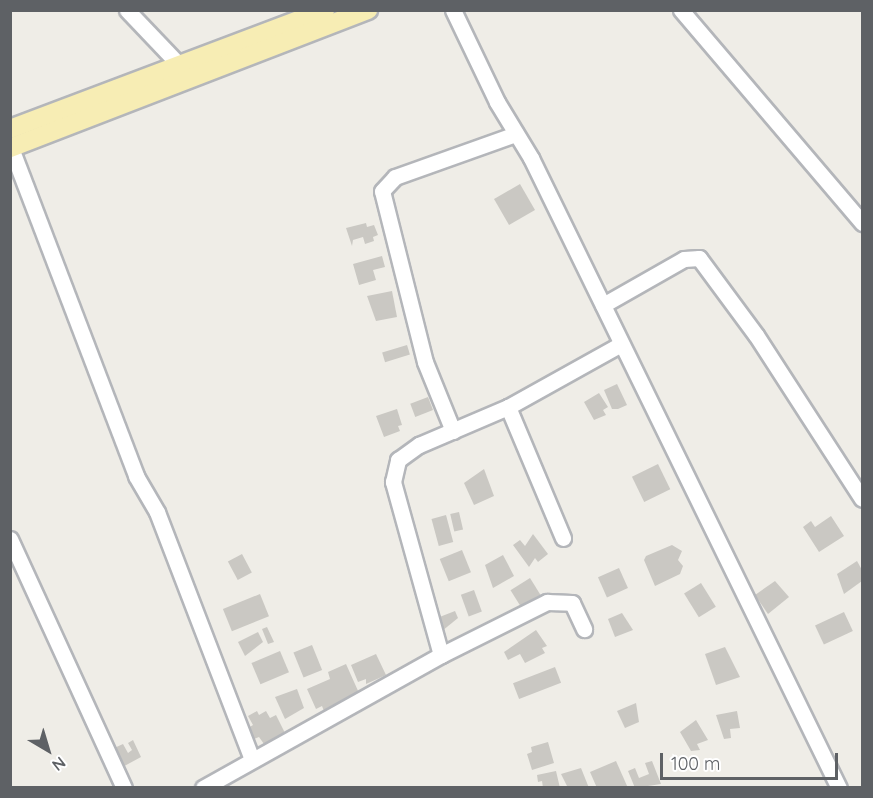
<!DOCTYPE html>
<html>
<head>
<meta charset="utf-8">
<style>
	body { margin:0 }
	#map { position:relative; width:873px; height:798px; overflow:hidden; background:#efede7; font-family:Quicksand,sans-serif }
	div>[style] { position:absolute }
	[style*='--x'] { left:calc(var(--x)*1px); top:calc(var(--y)*1px); width:calc(var(--w)*1px); rotate:calc(var(--a)*1deg) }
	.building>* { inset:0; background:#cac8c3; transform-origin:0 0 }
	.roads { filter:drop-shadow(2px 0 #b4b6ba) drop-shadow(-2px 0 #b4b6ba) drop-shadow(0 2px #b4b6ba) drop-shadow(0 -2px #b4b6ba) }
	.minor>* { height:15px; margin:-7.5px; padding:0 7.5px; transform-origin:7.5px; border-radius:7.5px; background:#fff }
	.major>* { height:18px; margin:-9px; padding:0 9px; transform-origin:9px; border-radius:9px; background:#f7edb4 }
	span { translate:-50% -50%; white-space:nowrap; text-align:center; line-height:1.15; -webkit-text-stroke:4.5px #fff; paint-order:stroke }
	.frame { position:absolute; inset:0; border:12px solid #5e6165; pointer-events:none }
	.north { position:absolute; left:18px; top:720px; width:60px; height:60px; -webkit-text-stroke:4px #fff; paint-order:stroke; rotate:142deg; font-size:16px; font-weight:700; line-height:24px; text-align:center; color:#5e6165 }
	.north::after { content:''; display:block; margin:auto; width:21px; height:27px; background:#5e6165; clip-path:polygon(50% 0,100% 100%,50% 72%,0 100%) }
	.scale { position:absolute; left:660px; top:753px; width:178px; height:27px; box-sizing:border-box; border:3px solid #5e6165; border-top:0; padding-left:8px; font-size:18px; line-height:21px; white-space:nowrap; color:#5e6165; -webkit-text-stroke:4px #fff; paint-order:stroke }
</style>
</head>
<body>
<div id="map">
	<div class="building">
		<div style="left:520px;top:184px;width:30px;height:30px;rotate:60deg"></div>
		<div style="clip-path:polygon(366px 223px,367px 227px,374px 225px,378px 235px,373px 237px,374px 241px,365px 244px,363px 237px,353px 240px,352px 246px,346px 228px)"></div>
		<div style="clip-path:polygon(382px 256px,385px 267px,373px 270px,376px 280px,359px 285px,353px 264px)"></div>
		<div style="clip-path:polygon(392px 291px,397px 317px,376px 321px,367px 296px)"></div>
		<div style="left:407px;top:345px;width:10px;height:26px;rotate:73deg"></div>
		<div style="clip-path:polygon(617px 384px,627px 405px,618px 409px,612px 409px,604px 390px)"></div>
		<div style="clip-path:polygon(599px 393px,608px 407px,603px 410px,606px 415px,594px 420px,584px 402px)"></div>
		<div style="left:428px;top:397px;width:14px;height:19px;rotate:69deg"></div>
		<div style="clip-path:polygon(397px 409px,402px 425px,398px 426px,400px 431px,384px 437px,376px 416px)"></div>
		<div style="left:658px;top:464px;width:28px;height:29px;rotate:64deg"></div>
		<div style="clip-path:polygon(484px 469px,494px 496px,474px 505px,464px 483px)"></div>
		<div style="left:459px;top:512px;width:18px;height:9px;rotate:77deg"></div>
		<div style="left:446px;top:515px;width:28px;height:15px;rotate:75deg"></div>
		<div style="clip-path:polygon(831px 516px,844px 536px,819px 552px,803px 527px,811px 521px,815px 527px)"></div>
		<div style="clip-path:polygon(533px 534px,548px 554px,538px 562px,535px 558px,529px 567px,513px 545px,520px 540px,525px 546px)"></div>
		<div style="clip-path:polygon(672px 545px,682px 551px,678px 560px,683px 566px,680px 574px,655px 586px,644px 560px,646px 556px)"></div>
		<div style="left:462px;top:550px;width:24px;height:24px;rotate:68deg"></div>
		<div style="left:242px;top:554px;width:21px;height:16px;rotate:62deg"></div>
		<div style="clip-path:polygon(503px 555px,514px 576px,493px 588px,485px 565px)"></div>
		<div style="clip-path:polygon(857px 561px,862px 570px,862px 581px,844px 594px,837px 574px)"></div>
		<div style="left:619px;top:568px;width:22px;height:23px;rotate:66deg"></div>
		<div style="left:530px;top:578px;width:22px;height:23px;rotate:58deg"></div>
		<div style="clip-path:polygon(775px 581px,789px 597px,768px 614px,755px 595px)"></div>
		<div style="left:701px;top:583px;width:28px;height:20px;rotate:58deg"></div>
		<div style="left:474px;top:590px;width:23px;height:14px;rotate:70deg"></div>
		<div style="left:260px;top:594px;width:24px;height:40px;rotate:68deg"></div>
		<div style="clip-path:polygon(455px 611px,458px 618px,442px 631px,437px 618px)"></div>
		<div style="left:844px;top:612px;width:21px;height:32px;rotate:65deg"></div>
		<div style="clip-path:polygon(622px 613px,633px 630px,615px 637px,608px 619px)"></div>
		<div style="clip-path:polygon(267px 627px,274px 642px,268px 644px,262px 629px)"></div>
		<div style="clip-path:polygon(536px 630px,547px 646px,542px 648px,545px 653px,525px 663px,520px 654px,508px 660px,504px 652px)"></div>
		<div style="clip-path:polygon(258px 632px,263px 642px,245px 656px,238px 642px)"></div>
		<div style="left:312px;top:645px;width:27px;height:20px;rotate:68deg"></div>
		<div style="clip-path:polygon(725px 647px,740px 677px,716px 685px,705px 654px)"></div>
		<div style="left:280px;top:651px;width:23px;height:31px;rotate:67deg"></div>
		<div style="clip-path:polygon(376px 654px,386px 675px,366px 684px,366px 679px,358px 682px,351px 665px)"></div>
		<div style="clip-path:polygon(346px 664px,359px 693px,324px 711px,322px 706px,316px 709px,307px 689px,330px 679px,328px 672px)"></div>
		<div style="left:555px;top:667px;width:17px;height:45px;rotate:69deg"></div>
		<div style="clip-path:polygon(297px 689px,304px 708px,285px 719px,275px 697px)"></div>
		<div style="clip-path:polygon(636px 703px,639px 722px,625px 728px,617px 711px)"></div>
		<div style="clip-path:polygon(257px 711px,259px 715px,266px 711px,270px 718px,276px 715px,285px 733px,264px 744px,259px 737px,254px 739px,248px 728px,253px 725px,248px 716px)"></div>
		<div style="clip-path:polygon(737px 711px,740px 728px,730px 729px,731px 738px,724px 739px,716px 715px)"></div>
		<div style="clip-path:polygon(696px 720px,708px 740px,697px 744px,700px 750px,691px 751px,680px 732px)"></div>
		<div style="clip-path:polygon(133px 740px,141px 757px,117px 770px,110px 750px,123px 744px,128px 753px,132px 750px,128px 743px)"></div>
		<div style="clip-path:polygon(548px 742px,554px 763px,532px 770px,527px 754px,532px 752px,531px 747px)"></div>
		<div style="clip-path:polygon(616px 761px,628px 788px,597px 788px,590px 772px)"></div>
		<div style="clip-path:polygon(652px 761px,661px 784px,635px 788px,628px 771px,635px 768px,639px 778px,649px 774px,645px 763px)"></div>
		<div style="clip-path:polygon(581px 768px,589px 788px,568px 788px,561px 774px)"></div>
		<div style="clip-path:polygon(556px 771px,560px 788px,543px 788px,542px 781px,538px 782px,537px 775px)"></div>
	</div>
	<div class="roads">
		<div class="minor">
			<div style="--x:127;--y:10;--w:86;--a:46.4"></div>
			<div style="--x:453;--y:10;--w:102;--a:64.4"></div>
			<div style="--x:497;--y:102;--w:66;--a:58.7"></div>
			<div style="--x:531;--y:158;--w:701;--a:63.95"></div>
			<div style="--x:681;--y:10;--w:280;--a:49.6"></div>
			<div style="--x:11;--y:148;--w:351;--a:69.1"></div>
			<div style="--x:136;--y:476;--w:42;--a:59.7"></div>
			<div style="--x:157;--y:512;--w:265;--a:69"></div>
			<div style="--x:603;--y:305;--w:93;--a:-29.6"></div>
			<div style="--x:684;--y:259;--w:15;--a:-4"></div>
			<div style="--x:699;--y:258;--w:96;--a:53.5"></div>
			<div style="--x:756;--y:335;--w:195;--a:57.1"></div>
			<div style="--x:508;--y:407;--w:142;--a:67.2"></div>
			<div style="--x:453;--y:431;--w:74;--a:-112.1"></div>
			<div style="--x:425;--y:362;--w:176;--a:-104.1"></div>
			<div style="--x:382;--y:191;--w:19;--a:-47"></div>
			<div style="--x:395;--y:177;--w:128;--a:-19.6"></div>
			<div style="--x:10;--y:539;--w:274;--a:65.4"></div>
			<div style="--x:441;--y:655;--w:180;--a:-105.5"></div>
			<div style="--x:393;--y:482;--w:23;--a:-77"></div>
			<div style="--x:398;--y:460;--w:26;--a:-36"></div>
			<div style="--x:419;--y:445;--w:97;--a:-23.1"></div>
			<div style="--x:508;--y:407;--w:129;--a:-29.1"></div>
			<div style="--x:203;--y:788;--w:273;--a:-29.2"></div>
			<div style="--x:441;--y:655;--w:119;--a:-26.6"></div>
			<div style="--x:547;--y:602;--w:25;--a:2"></div>
			<div style="--x:572;--y:603;--w:29;--a:65"></div>
		</div>
		<div class="major">
			<div style="--x:10;--y:129;--w:337;--a:-20.7"></div>
			<div style="--x:10;--y:148;--w:384;--a:-21.1"></div>
		</div>
	</div>
	<div class="frame"></div>
	<div class="north">N</div>
	<div class="scale">100 m</div>
</div>
</body>
</html>
